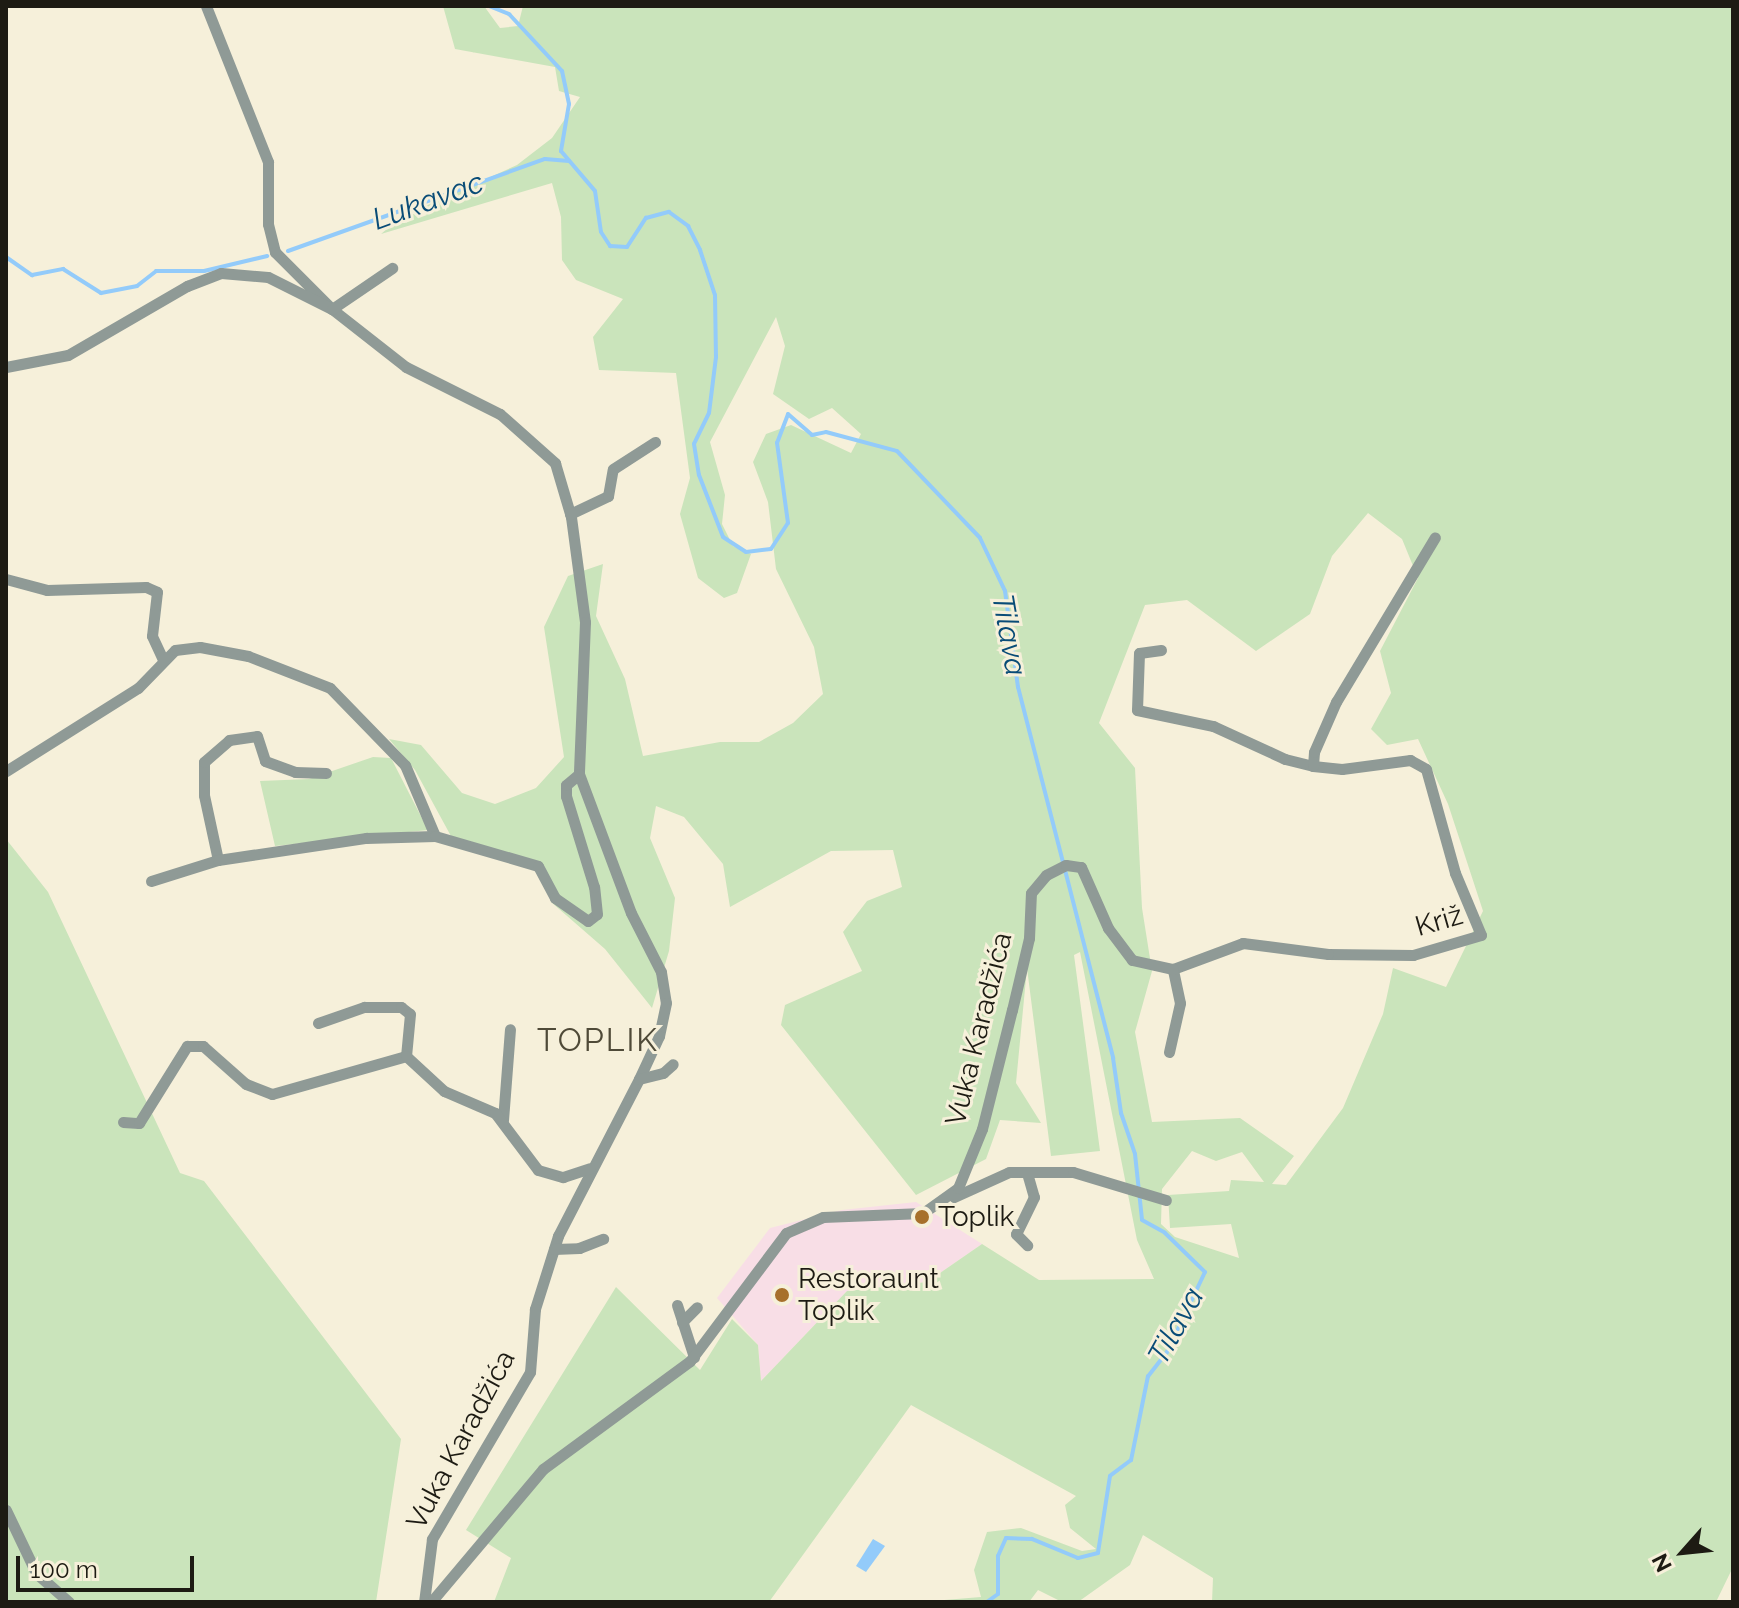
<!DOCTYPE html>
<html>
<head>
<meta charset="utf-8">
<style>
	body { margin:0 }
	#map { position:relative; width:1739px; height:1608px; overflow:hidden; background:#f6f0da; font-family:Raleway,sans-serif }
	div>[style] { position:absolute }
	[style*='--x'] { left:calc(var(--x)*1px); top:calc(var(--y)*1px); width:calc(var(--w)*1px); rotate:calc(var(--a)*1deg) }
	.commercial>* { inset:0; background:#f8dee6 }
	.green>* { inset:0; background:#cae4bb }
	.water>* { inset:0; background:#93cbfa }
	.stream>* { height:4px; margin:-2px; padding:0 2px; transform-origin:2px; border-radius:2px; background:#93cbfa }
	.minor>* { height:11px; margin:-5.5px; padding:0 5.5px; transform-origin:5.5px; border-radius:5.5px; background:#8f9a96 }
	.dots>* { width:22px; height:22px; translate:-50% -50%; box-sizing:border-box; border:4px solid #f6f0da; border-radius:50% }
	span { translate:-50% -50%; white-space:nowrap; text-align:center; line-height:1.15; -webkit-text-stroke:6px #f6f0da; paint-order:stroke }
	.street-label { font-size:28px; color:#1d1b13 }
	.poi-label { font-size:28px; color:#1d1b13 }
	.left { translate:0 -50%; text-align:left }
	.water-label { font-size:30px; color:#094c77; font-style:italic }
	.quarter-label { font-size:32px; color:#4f4a38; letter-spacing:2px }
	.frame { position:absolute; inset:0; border:8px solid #1d1b13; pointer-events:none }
	.north { position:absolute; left:1643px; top:1512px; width:80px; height:80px; -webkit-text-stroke:6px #f6f0da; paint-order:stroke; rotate:243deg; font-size:22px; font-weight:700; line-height:32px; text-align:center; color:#1d1b13 }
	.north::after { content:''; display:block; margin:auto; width:28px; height:36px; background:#1d1b13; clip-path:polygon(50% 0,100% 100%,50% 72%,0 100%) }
	.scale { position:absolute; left:16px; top:1556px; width:178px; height:36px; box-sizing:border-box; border:4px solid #1d1b13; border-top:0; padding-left:10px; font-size:24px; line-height:28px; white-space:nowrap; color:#1d1b13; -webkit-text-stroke:6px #f6f0da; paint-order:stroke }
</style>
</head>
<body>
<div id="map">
	<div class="commercial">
		<div style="clip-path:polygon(916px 1202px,982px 1244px,927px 1282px,847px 1291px,761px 1381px,758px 1345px,717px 1298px,770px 1228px,842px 1210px)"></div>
	</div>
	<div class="green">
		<div style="clip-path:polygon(evenodd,443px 6px,484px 6px,500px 28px,518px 26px,523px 6px,1733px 6px,1733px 1567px,1716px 1602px,1212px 1602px,1213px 1578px,1143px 1535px,1130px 1565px,1078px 1602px,1062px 1602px,1038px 1590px,1029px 1602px,920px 1602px,981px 1597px,974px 1570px,987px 1532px,1021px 1528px,1082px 1551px,1096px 1549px,1070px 1528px,1065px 1505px,1076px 1496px,911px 1405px,769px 1602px,494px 1602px,511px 1558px,466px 1530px,616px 1287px,700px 1370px,732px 1319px,758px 1345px,761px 1381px,847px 1291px,927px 1282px,982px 1244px,1039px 1280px,1154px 1279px,1137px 1240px,1080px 952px,1074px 955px,1100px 1151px,1051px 1156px,1027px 968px,1016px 1083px,1041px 1123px,1000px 1120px,986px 1159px,916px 1195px,781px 1025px,785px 1005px,862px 971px,843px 932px,867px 901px,902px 887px,893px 850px,831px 851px,730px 907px,723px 864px,684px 817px,656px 806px,650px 838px,675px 898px,669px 951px,652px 1008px,605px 949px,551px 902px,540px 862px,452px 838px,415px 770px,389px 739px,421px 745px,462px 793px,495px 804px,536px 788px,564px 757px,544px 627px,568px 576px,603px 564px,596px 616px,625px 679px,643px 756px,720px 742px,759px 742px,793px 723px,823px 694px,814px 647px,776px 569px,768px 502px,753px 462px,766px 434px,791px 425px,851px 453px,861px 434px,832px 408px,809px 419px,773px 394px,785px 346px,776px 317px,710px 442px,725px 495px,722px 524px,733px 546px,751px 554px,737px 593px,724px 598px,698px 578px,680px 514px,690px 478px,676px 373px,599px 370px,593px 337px,623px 299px,576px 280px,562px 260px,561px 217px,552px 183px,381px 234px,401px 217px,517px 165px,552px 138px,580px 97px,559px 91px,555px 67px,455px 49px,443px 6px,1368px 513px,1402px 539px,1418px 578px,1380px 651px,1391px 693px,1371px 729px,1387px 745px,1418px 739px,1448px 804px,1483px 911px,1446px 987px,1393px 968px,1383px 1014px,1343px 1108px,1286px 1185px,1272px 1184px,1294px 1156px,1240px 1118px,1152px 1122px,1135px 1032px,1152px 971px,1142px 908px,1135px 768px,1099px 723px,1145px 605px,1187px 600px,1256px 651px,1310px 614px,1332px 556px,1368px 513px,443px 6px,1192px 1151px,1216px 1161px,1242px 1152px,1264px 1182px,1231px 1180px,1229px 1191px,1168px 1195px,1170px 1228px,1231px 1224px,1239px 1258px,1175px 1237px,1161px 1224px,1162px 1189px,1192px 1151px)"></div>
		<div style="clip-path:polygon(373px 757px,391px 758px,428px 830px,275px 846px,260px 781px,309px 779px)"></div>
		<div style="clip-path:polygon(6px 839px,48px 892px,180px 1173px,204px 1181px,401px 1439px,376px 1602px,6px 1602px)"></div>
	</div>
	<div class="water">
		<div style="clip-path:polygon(873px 1539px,885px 1546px,866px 1572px,856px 1566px)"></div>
	</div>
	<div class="stream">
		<div style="--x:489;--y:6;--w:22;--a:22"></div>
		<div style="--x:509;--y:14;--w:78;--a:47.1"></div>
		<div style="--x:562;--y:71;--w:34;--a:78"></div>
		<div style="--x:569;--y:104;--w:48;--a:99.7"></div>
		<div style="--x:561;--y:151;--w:52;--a:49.6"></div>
		<div style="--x:595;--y:191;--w:41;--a:81.7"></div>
		<div style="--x:601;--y:232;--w:17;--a:57"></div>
		<div style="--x:610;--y:246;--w:17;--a:3"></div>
		<div style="--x:627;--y:247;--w:35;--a:-57"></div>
		<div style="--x:646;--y:218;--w:24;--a:-15"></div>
		<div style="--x:669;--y:212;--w:24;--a:36"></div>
		<div style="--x:688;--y:226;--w:27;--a:63"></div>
		<div style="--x:700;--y:250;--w:47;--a:71.6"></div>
		<div style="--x:715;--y:295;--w:62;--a:89.1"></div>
		<div style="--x:716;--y:357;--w:56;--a:97.1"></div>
		<div style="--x:709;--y:413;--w:34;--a:116"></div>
		<div style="--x:694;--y:444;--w:31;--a:81"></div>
		<div style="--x:699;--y:475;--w:66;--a:68.8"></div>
		<div style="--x:723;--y:537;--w:27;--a:33"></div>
		<div style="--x:746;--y:552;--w:25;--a:-7"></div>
		<div style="--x:771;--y:549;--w:31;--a:-57"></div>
		<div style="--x:788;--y:523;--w:81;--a:-97.8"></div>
		<div style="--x:777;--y:443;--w:31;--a:-69"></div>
		<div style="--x:788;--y:414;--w:32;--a:41"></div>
		<div style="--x:812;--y:435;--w:14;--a:-12"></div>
		<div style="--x:826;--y:432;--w:73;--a:15"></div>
		<div style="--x:897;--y:451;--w:120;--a:46.3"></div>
		<div style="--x:980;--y:538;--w:59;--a:64.7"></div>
		<div style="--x:1005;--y:591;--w:97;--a:82.3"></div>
		<div style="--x:1018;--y:687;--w:383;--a:75.6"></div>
		<div style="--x:1113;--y:1058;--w:56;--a:81.7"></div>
		<div style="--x:1121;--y:1113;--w:43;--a:71.1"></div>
		<div style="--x:1135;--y:1154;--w:66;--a:83.9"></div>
		<div style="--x:1142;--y:1220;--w:26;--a:29"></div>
		<div style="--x:1165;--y:1233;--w:56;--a:44.3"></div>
		<div style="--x:1205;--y:1272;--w:89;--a:115.4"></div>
		<div style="--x:1167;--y:1352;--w:31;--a:128"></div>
		<div style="--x:1148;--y:1376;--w:86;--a:101.4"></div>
		<div style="--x:1131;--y:1460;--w:26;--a:143"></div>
		<div style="--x:1110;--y:1476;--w:78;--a:98.9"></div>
		<div style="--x:1098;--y:1553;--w:21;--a:166"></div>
		<div style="--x:1078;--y:1558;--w:50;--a:-157.6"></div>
		<div style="--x:1032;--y:1539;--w:26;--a:-178"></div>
		<div style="--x:1006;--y:1538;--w:20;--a:114"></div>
		<div style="--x:998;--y:1556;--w:38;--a:90"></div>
		<div style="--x:998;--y:1594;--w:14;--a:144"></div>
		<div style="--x:288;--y:251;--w:273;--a:-19.7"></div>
		<div style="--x:545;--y:159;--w:24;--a:5"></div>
		<div style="--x:6;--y:257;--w:32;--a:35"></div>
		<div style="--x:32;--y:275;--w:32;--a:-11"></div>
		<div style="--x:63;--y:269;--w:45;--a:32.3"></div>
		<div style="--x:101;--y:293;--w:37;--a:-11"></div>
		<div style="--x:137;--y:286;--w:24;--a:-38"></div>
		<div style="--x:156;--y:271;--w:48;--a:0"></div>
		<div style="--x:204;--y:271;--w:65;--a:-13.4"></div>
	</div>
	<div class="minor">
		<div style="--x:206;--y:6;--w:168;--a:68.3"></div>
		<div style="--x:268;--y:162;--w:62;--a:90"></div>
		<div style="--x:268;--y:224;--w:29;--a:76"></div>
		<div style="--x:275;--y:252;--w:81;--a:45"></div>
		<div style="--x:332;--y:309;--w:94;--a:38.1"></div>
		<div style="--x:406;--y:367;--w:105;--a:26.6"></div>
		<div style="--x:500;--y:414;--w:74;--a:41.7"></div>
		<div style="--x:555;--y:463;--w:56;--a:73.5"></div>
		<div style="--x:571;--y:517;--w:106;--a:82.4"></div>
		<div style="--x:585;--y:622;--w:152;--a:92.3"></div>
		<div style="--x:579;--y:774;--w:148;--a:69.5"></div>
		<div style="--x:631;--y:913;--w:66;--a:63"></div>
		<div style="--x:661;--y:972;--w:31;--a:81"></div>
		<div style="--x:666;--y:1003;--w:34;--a:102"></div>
		<div style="--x:659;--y:1036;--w:47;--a:114.9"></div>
		<div style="--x:639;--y:1079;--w:177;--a:117.3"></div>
		<div style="--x:558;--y:1236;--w:77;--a:107.5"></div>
		<div style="--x:535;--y:1309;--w:63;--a:94.5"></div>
		<div style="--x:530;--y:1372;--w:194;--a:120.4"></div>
		<div style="--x:432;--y:1539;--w:64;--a:97.2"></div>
		<div style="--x:6;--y:367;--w:63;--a:-11"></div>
		<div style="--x:68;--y:355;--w:138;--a:-30.1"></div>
		<div style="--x:187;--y:286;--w:36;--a:-21"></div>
		<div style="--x:221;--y:273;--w:47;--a:4.9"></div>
		<div style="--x:268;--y:277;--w:72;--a:26.6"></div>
		<div style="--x:332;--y:309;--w:73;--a:-34.3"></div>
		<div style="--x:570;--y:514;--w:42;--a:-25.3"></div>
		<div style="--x:608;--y:496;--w:27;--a:-80"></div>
		<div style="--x:613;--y:469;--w:50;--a:-32.7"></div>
		<div style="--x:6;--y:579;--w:42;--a:15"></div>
		<div style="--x:47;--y:590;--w:99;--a:-1.7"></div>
		<div style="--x:146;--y:587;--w:12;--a:24"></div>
		<div style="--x:157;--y:592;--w:44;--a:96.5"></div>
		<div style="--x:152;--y:636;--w:26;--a:65"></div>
		<div style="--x:1161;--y:650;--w:22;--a:172"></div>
		<div style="--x:1139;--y:653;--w:57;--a:92"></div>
		<div style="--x:1137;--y:710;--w:78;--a:11.9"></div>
		<div style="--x:1213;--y:726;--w:79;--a:24.6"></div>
		<div style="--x:1285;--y:759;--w:29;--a:14"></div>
		<div style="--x:1313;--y:766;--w:29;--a:6"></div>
		<div style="--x:1342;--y:769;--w:69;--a:-7.5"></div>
		<div style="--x:1410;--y:760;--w:18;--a:29"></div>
		<div style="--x:1426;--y:769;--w:108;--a:74.4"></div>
		<div style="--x:1455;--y:873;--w:67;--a:67.2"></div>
		<div style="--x:1481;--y:935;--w:71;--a:163.6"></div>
		<div style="--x:1413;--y:955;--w:85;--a:-179.3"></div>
		<div style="--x:1328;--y:954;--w:86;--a:-172.6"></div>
		<div style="--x:1243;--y:943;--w:75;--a:159.6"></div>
		<div style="--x:1313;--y:766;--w:14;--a:-86"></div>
		<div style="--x:1314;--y:752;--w:55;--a:-66.3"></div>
		<div style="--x:1336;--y:702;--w:192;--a:-59"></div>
		<div style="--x:6;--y:771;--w:156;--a:-32.2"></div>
		<div style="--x:138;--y:688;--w:53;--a:-45.8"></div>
		<div style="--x:175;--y:650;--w:25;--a:-7"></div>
		<div style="--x:200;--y:647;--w:49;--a:10.6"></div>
		<div style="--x:248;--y:656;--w:88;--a:21.3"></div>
		<div style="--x:330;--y:688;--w:107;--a:45.8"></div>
		<div style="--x:405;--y:765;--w:77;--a:67.1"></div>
		<div style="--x:218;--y:860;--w:66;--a:-102.2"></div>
		<div style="--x:204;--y:795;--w:33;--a:-90"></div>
		<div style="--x:204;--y:762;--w:33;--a:-41"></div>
		<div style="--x:229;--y:740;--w:28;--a:-8"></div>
		<div style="--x:257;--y:736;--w:26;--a:72"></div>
		<div style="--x:265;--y:761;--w:32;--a:20"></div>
		<div style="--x:295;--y:772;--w:31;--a:2"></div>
		<div style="--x:151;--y:881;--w:70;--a:-17.4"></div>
		<div style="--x:218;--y:860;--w:150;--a:-8.5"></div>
		<div style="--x:366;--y:838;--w:69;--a:-1.7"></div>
		<div style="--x:435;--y:836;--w:107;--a:16.2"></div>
		<div style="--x:538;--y:866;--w:36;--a:62"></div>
		<div style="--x:555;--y:898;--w:40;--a:34.9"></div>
		<div style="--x:588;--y:921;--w:11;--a:-38"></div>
		<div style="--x:597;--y:914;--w:27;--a:-96"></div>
		<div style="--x:594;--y:887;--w:95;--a:-107.1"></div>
		<div style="--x:566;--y:796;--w:11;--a:-90"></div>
		<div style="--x:566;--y:785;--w:17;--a:-40"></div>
		<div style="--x:318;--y:1023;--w:49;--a:-19.2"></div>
		<div style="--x:364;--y:1007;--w:37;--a:0"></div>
		<div style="--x:401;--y:1007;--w:11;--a:38"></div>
		<div style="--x:410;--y:1014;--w:42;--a:95.4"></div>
		<div style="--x:1169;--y:1052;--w:50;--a:-77.3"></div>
		<div style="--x:1180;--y:1003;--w:35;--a:-102"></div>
		<div style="--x:639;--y:1079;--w:25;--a:-14"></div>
		<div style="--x:663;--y:1073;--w:13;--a:-42"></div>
		<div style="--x:503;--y:1120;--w:91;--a:-85.6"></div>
		<div style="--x:123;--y:1122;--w:16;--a:4"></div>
		<div style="--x:139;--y:1123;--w:91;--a:-58.1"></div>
		<div style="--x:187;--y:1046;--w:16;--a:0"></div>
		<div style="--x:203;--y:1046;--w:57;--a:41.5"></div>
		<div style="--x:246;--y:1084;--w:28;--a:21"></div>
		<div style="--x:272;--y:1094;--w:139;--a:-15.8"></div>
		<div style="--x:406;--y:1056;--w:52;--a:42.6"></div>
		<div style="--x:444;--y:1091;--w:56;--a:23.3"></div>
		<div style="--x:495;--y:1113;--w:71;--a:53"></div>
		<div style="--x:538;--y:1170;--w:26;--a:16"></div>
		<div style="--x:563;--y:1177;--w:28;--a:-18"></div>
		<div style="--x:1027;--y:1173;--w:25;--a:74"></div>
		<div style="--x:1034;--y:1197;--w:41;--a:115.9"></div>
		<div style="--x:1016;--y:1234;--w:16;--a:45"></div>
		<div style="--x:954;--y:1197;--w:60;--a:-24.4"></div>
		<div style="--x:1009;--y:1172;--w:64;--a:0"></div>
		<div style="--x:1073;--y:1172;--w:97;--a:16.8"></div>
		<div style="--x:554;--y:1249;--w:25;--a:-2"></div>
		<div style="--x:579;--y:1248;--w:26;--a:-21"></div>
		<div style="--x:677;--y:1305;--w:55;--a:71.9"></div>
		<div style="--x:682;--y:1322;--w:21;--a:-45"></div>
		<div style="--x:6;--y:1510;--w:70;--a:64.5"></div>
		<div style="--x:36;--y:1573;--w:44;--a:41.3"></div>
		<div style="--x:431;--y:1602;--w:174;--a:-49.9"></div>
		<div style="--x:543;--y:1469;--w:182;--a:-36.3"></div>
		<div style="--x:690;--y:1361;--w:160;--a:-53.1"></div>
		<div style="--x:786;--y:1233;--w:40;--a:-23.4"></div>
		<div style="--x:823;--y:1217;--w:100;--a:-2.3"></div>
		<div style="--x:923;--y:1213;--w:43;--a:-35.5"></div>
		<div style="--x:958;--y:1188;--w:64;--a:-67.9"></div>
		<div style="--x:982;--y:1129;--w:123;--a:-75.9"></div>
		<div style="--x:1012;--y:1010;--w:74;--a:-76.7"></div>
		<div style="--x:1029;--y:938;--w:45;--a:-87.5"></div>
		<div style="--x:1031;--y:893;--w:23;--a:-50"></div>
		<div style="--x:1046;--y:875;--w:22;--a:-27"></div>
		<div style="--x:1066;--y:865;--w:15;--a:8"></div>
		<div style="--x:1081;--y:867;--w:67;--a:66.1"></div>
		<div style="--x:1108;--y:928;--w:40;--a:53"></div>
		<div style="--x:1132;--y:960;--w:42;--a:12.4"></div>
	</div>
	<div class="dots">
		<div style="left:922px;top:1217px;background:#a7702b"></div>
		<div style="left:782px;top:1295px;background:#a7702b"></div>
	</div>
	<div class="street-label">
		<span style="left:1439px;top:921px;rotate:-16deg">Križ</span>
		<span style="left:979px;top:1029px;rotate:-76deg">Vuka Karadžića</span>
		<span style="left:461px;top:1440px;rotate:-62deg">Vuka Karadžića</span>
	</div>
	<div class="poi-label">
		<span class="left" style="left:938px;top:1217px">Toplik</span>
		<span class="left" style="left:798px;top:1295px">Restoraunt<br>Toplik</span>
	</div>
	<div class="water-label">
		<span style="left:428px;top:201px;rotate:-20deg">Lukavac</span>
		<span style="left:1009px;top:635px;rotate:80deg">Tilava</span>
		<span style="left:1176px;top:1326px;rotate:-61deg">Tilava</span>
	</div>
	<div class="quarter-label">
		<span style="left:598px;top:1040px">TOPLIK</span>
	</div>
	<div class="frame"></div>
	<div class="north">N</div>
	<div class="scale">100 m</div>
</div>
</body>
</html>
